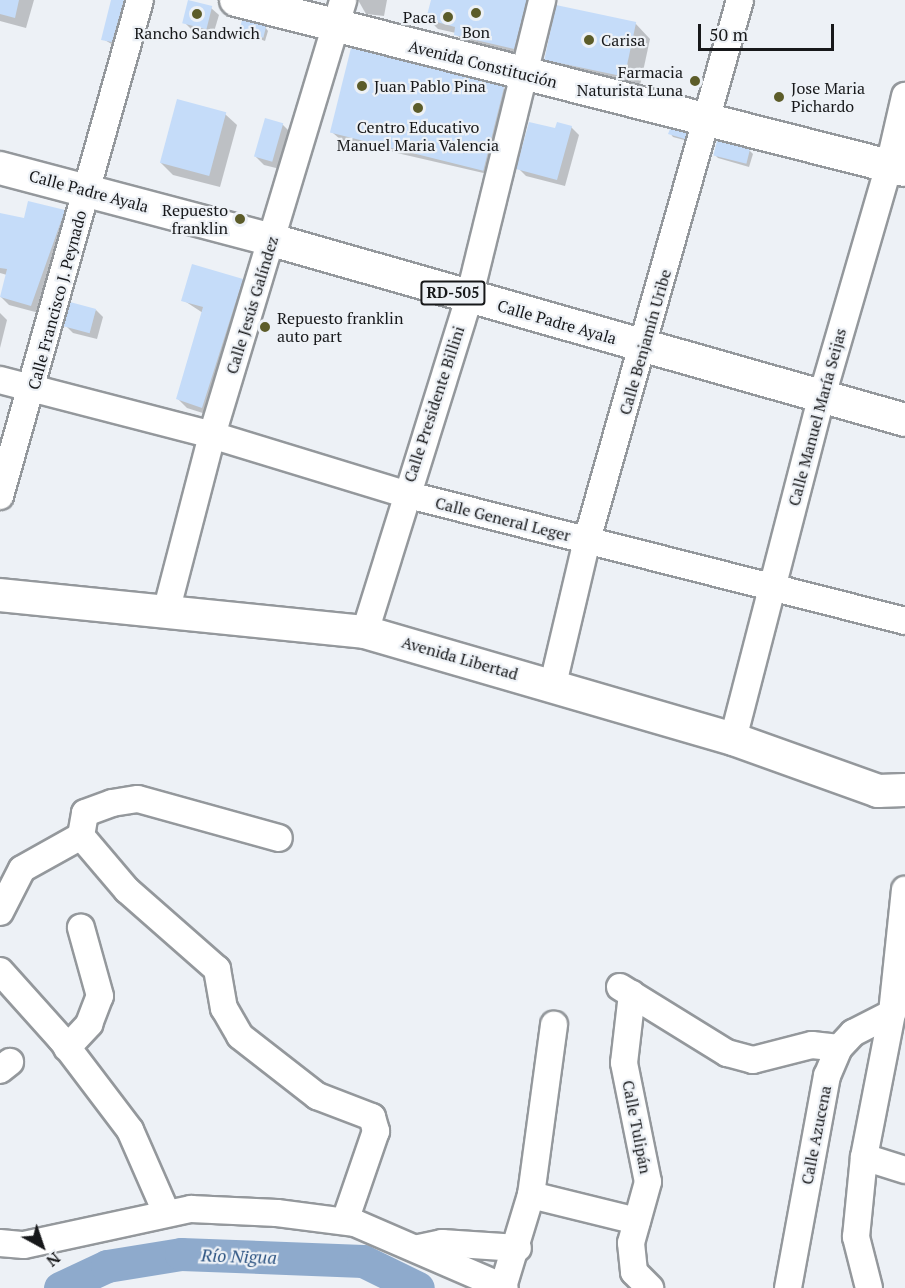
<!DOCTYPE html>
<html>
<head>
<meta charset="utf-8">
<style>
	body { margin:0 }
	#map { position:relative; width:905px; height:1288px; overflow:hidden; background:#edf1f6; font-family:"PT Serif",serif }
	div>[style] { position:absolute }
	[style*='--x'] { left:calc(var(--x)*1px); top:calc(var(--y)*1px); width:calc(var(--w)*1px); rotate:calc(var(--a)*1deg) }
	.shadow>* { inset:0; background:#0003 }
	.river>* { height:33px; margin:-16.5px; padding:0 16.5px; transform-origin:16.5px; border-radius:16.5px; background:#8eaacc }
	.building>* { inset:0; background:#c5dcf9; transform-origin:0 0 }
	.roads { filter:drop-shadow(2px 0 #94989c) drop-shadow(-2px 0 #94989c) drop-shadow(0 2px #94989c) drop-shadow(0 -2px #94989c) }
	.minor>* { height:26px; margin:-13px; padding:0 13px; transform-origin:13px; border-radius:13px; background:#fff }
	.major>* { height:32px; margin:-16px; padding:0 16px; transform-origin:16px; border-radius:16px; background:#fff }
	.dots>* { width:16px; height:16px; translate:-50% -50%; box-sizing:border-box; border:3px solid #edf1f6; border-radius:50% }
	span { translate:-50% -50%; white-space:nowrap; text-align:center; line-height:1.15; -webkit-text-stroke:4.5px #edf1f6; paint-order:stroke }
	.shield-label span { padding:2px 4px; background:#edf1f6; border:2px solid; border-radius:4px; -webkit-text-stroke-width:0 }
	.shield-label { font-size:15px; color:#17181a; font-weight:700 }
	.poi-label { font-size:16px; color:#17181a }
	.right { translate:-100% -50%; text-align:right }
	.left { translate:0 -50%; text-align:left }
	.street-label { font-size:16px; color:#17181a }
	.water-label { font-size:18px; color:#2e5583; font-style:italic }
	.north { position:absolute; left:12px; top:1216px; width:60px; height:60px; -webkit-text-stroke:4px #edf1f6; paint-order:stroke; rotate:140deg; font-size:16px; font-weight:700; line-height:24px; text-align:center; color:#17181a }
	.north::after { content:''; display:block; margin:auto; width:21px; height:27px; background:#17181a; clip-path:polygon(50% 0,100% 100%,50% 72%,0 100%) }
	.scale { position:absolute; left:698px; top:24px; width:136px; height:27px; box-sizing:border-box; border:3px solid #17181a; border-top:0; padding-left:8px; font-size:18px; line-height:21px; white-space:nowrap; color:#17181a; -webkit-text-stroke:4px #edf1f6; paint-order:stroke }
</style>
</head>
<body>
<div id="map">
	<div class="shadow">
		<div style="clip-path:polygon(0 0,34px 0,26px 28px,0 21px)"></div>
		<div style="clip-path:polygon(112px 0,136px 0,120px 49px,103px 39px)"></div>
		<div style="clip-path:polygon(358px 0,387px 0,384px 16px,366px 14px)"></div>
		<div style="clip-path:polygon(432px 0,541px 0,524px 58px,465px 45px,456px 33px,438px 29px,428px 19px)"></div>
		<div style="clip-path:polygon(211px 8px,219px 15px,213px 35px,192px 30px,184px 22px)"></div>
		<div style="clip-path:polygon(635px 23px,650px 39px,639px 90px,560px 74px,545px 58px)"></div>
		<div style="clip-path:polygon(265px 27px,268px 31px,265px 41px,241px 32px)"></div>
		<div style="clip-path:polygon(503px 88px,511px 96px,492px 175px,341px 140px,333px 133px)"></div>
		<div style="clip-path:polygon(225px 114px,237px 125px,220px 187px,173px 175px,161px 163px)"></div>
		<div style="clip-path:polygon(282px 124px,290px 132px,280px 169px,264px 165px,256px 157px)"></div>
		<div style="clip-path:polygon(571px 127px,579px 135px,565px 186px,526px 176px,518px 168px,556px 130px)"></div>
		<div style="clip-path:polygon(670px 133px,686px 134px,688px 141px,673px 137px)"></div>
		<div style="clip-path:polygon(718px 143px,750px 151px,753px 154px,749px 167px,718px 158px,715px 155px)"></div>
		<div style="clip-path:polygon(64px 212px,72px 220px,39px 313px,9px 305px,1px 297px,7px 275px,0 273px,0 217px,25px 220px)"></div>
		<div style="clip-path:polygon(243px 280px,252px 289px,212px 416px,187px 408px,178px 399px,203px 313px,183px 300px)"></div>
		<div style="clip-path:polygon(96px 310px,103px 317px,97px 339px,73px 333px,65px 325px)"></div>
		<div style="clip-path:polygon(0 313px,7px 320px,0 348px)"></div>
	</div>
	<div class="river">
		<div style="--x:60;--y:1288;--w:52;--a:-25.1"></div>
		<div style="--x:107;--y:1266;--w:75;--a:-9.2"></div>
		<div style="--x:181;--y:1254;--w:182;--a:2.2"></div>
		<div style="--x:363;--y:1261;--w:61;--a:26.1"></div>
	</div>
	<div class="building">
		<div style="clip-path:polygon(0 0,19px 0,15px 18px,0 14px)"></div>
		<div style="clip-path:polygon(111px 0,124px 0,112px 42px,101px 40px)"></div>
		<div style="left:188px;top:0;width:25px;height:24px;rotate:14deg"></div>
		<div style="clip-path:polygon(431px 0,527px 0,514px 49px,454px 35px,455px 27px,426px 19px)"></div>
		<div style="left:556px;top:5px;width:82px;height:56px;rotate:12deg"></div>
		<div style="left:242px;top:20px;width:25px;height:12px;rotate:14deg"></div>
		<div style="left:351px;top:48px;width:158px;height:87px;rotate:14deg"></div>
		<div style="left:177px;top:99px;width:51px;height:66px;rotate:15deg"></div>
		<div style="left:265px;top:118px;width:19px;height:40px;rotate:16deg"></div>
		<div style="clip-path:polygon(529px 122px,555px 128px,557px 122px,572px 126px,557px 180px,516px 169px)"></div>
		<div style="clip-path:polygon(670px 129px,687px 133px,685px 139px,668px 134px)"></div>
		<div style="left:717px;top:141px;width:34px;height:15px;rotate:14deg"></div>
		<div style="clip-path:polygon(28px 201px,65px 210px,31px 306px,0 297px,7px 269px,0 268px,0 213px,24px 218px)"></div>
		<div style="clip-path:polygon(192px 264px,243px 279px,202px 408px,176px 399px,203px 307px,181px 301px)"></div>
		<div style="left:70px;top:302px;width:27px;height:25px;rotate:15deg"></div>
	</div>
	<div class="roads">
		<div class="minor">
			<div style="--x:0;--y:380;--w:219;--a:14.5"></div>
			<div style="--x:212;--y:435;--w:202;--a:17"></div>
			<div style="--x:405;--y:494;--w:516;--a:14.25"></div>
			<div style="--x:0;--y:496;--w:515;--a:-74.24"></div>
			<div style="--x:166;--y:612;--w:183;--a:-75.4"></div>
			<div style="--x:212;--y:435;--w:454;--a:-73.2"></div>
			<div style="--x:365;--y:632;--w:350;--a:-72.7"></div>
			<div style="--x:469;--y:298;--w:307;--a:-76.2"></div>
			<div style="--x:553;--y:684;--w:148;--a:-76.7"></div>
			<div style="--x:587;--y:540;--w:561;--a:-74.18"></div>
			<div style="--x:733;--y:739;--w:354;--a:-75.5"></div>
			<div style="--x:822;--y:396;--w:240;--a:-73.8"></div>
			<div style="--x:889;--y:166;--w:72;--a:-77.1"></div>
			<div style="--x:81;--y:836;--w:71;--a:49.6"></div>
			<div style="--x:127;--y:890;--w:120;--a:41.3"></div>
			<div style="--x:217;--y:969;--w:40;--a:80"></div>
			<div style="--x:224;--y:1008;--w:32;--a:60"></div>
			<div style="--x:240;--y:1036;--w:98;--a:37.9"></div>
			<div style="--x:317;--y:1096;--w:59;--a:20.9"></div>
			<div style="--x:372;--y:1117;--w:15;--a:74"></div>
			<div style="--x:376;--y:1131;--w:95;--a:109"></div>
			<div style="--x:0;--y:912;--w:48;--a:-62.9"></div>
			<div style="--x:22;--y:869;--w:68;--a:-29.2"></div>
			<div style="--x:81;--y:836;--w:23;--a:-80"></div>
			<div style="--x:85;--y:813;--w:29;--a:-20"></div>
			<div style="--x:112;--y:803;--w:26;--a:-9"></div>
			<div style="--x:138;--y:799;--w:146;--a:15.5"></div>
			<div style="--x:0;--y:971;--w:91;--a:48.1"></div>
			<div style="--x:61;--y:1039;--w:114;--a:52.8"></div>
			<div style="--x:130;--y:1130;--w:90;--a:66.3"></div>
			<div style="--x:620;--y:987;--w:126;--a:31.7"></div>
			<div style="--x:727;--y:1053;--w:27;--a:15"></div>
			<div style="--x:753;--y:1060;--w:61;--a:-14.3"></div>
			<div style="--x:812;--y:1045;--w:27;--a:6"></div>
			<div style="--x:632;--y:994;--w:69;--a:96.6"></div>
			<div style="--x:624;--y:1063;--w:121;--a:78.6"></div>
			<div style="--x:648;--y:1182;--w:63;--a:105.6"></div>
			<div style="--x:631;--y:1243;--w:29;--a:84"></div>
			<div style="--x:634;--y:1272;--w:23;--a:45"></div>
			<div style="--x:67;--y:1048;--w:33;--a:-47"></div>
			<div style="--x:89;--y:1024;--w:30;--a:-69"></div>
			<div style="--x:100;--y:996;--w:71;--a:-105.6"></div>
			<div style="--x:0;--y:1070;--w:13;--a:-39"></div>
			<div style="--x:864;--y:1157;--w:43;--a:17.6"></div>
			<div style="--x:531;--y:1195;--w:109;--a:13.8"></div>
			<div style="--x:0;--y:1243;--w:24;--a:5"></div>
			<div style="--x:24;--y:1245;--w:171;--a:-12.2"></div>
			<div style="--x:191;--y:1209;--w:86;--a:2.7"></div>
			<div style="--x:277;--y:1213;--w:79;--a:7.3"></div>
			<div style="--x:355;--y:1223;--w:163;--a:23.4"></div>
			<div style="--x:419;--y:1248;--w:24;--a:-12"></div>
			<div style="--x:442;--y:1243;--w:76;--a:3.8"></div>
			<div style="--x:503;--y:1287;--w:96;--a:-73.1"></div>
			<div style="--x:531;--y:1195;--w:172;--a:-82.3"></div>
			<div style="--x:788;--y:1288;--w:216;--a:-79.6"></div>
			<div style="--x:827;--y:1076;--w:30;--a:-67"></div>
			<div style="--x:839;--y:1048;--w:21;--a:-47"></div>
			<div style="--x:853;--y:1033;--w:44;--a:-27.1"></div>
			<div style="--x:869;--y:1288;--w:53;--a:-104.3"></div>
			<div style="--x:856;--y:1237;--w:80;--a:-84.3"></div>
			<div style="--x:864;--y:1157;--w:147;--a:-79"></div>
			<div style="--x:892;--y:1013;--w:124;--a:-84"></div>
		</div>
		<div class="major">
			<div style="--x:236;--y:0;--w:690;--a:14.26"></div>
			<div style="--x:0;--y:168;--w:281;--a:14.8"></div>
			<div style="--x:272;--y:240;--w:658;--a:15.87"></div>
			<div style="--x:0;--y:595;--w:367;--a:5.8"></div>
			<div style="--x:365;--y:632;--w:383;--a:16.2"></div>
			<div style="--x:733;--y:739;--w:154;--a:19.7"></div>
			<div style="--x:878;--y:791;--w:27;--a:-2"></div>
		</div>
	</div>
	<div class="dots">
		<div style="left:476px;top:13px;background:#5c5c29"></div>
		<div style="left:197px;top:14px;background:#5c5c29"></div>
		<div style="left:448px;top:17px;background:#5c5c29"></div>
		<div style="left:589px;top:40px;background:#5c5c29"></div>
		<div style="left:695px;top:81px;background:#5c5c29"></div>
		<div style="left:362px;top:86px;background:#5c5c29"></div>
		<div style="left:779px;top:97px;background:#5c5c29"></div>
		<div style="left:418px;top:108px;background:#5c5c29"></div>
		<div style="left:240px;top:219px;background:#5c5c29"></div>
		<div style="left:265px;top:327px;background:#5c5c29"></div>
	</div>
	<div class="shield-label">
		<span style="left:453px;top:293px">RD-505</span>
	</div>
	<div class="poi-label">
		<span class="right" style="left:436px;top:17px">Paca</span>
		<span style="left:476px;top:32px">Bon</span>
		<span style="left:197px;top:33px">Rancho Sandwich</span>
		<span class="left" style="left:601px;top:40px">Carisa</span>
		<span class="right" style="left:683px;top:81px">Farmacia<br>Naturista Luna</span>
		<span class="left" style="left:374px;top:86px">Juan Pablo Pina</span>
		<span class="left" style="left:791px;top:97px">Jose Maria<br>Pichardo</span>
		<span style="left:418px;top:136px">Centro Educativo<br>Manuel Maria Valencia</span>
		<span class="right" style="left:228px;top:219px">Repuesto<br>franklin</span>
		<span class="left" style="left:277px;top:327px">Repuesto franklin<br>auto part</span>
	</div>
	<div class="street-label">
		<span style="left:483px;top:64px;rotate:14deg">Avenida Constitución</span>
		<span style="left:89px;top:191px;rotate:15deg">Calle Padre Ayala</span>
		<span style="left:57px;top:300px;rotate:-75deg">Calle Francisco J. Peynado</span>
		<span style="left:252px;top:305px;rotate:-73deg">Calle Jesús Galíndez</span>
		<span style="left:557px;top:322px;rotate:16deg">Calle Padre Ayala</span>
		<span style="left:645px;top:342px;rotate:-74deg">Calle Benjamín Uribe</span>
		<span style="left:434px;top:404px;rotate:-72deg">Calle Presidente Billini</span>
		<span style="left:817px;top:417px;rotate:-75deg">Calle Manuel María Seijas</span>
		<span style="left:503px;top:519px;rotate:14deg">Calle General Leger</span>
		<span style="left:460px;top:658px;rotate:16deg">Avenida Libertad</span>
		<span style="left:637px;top:1127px;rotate:79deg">Calle Tulipán</span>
		<span style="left:816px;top:1135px;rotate:-79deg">Calle Azucena</span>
	</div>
	<div class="water-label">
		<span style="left:239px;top:1256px;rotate:2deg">Río Nigua</span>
	</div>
	<div class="north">N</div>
	<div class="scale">50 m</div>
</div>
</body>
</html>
